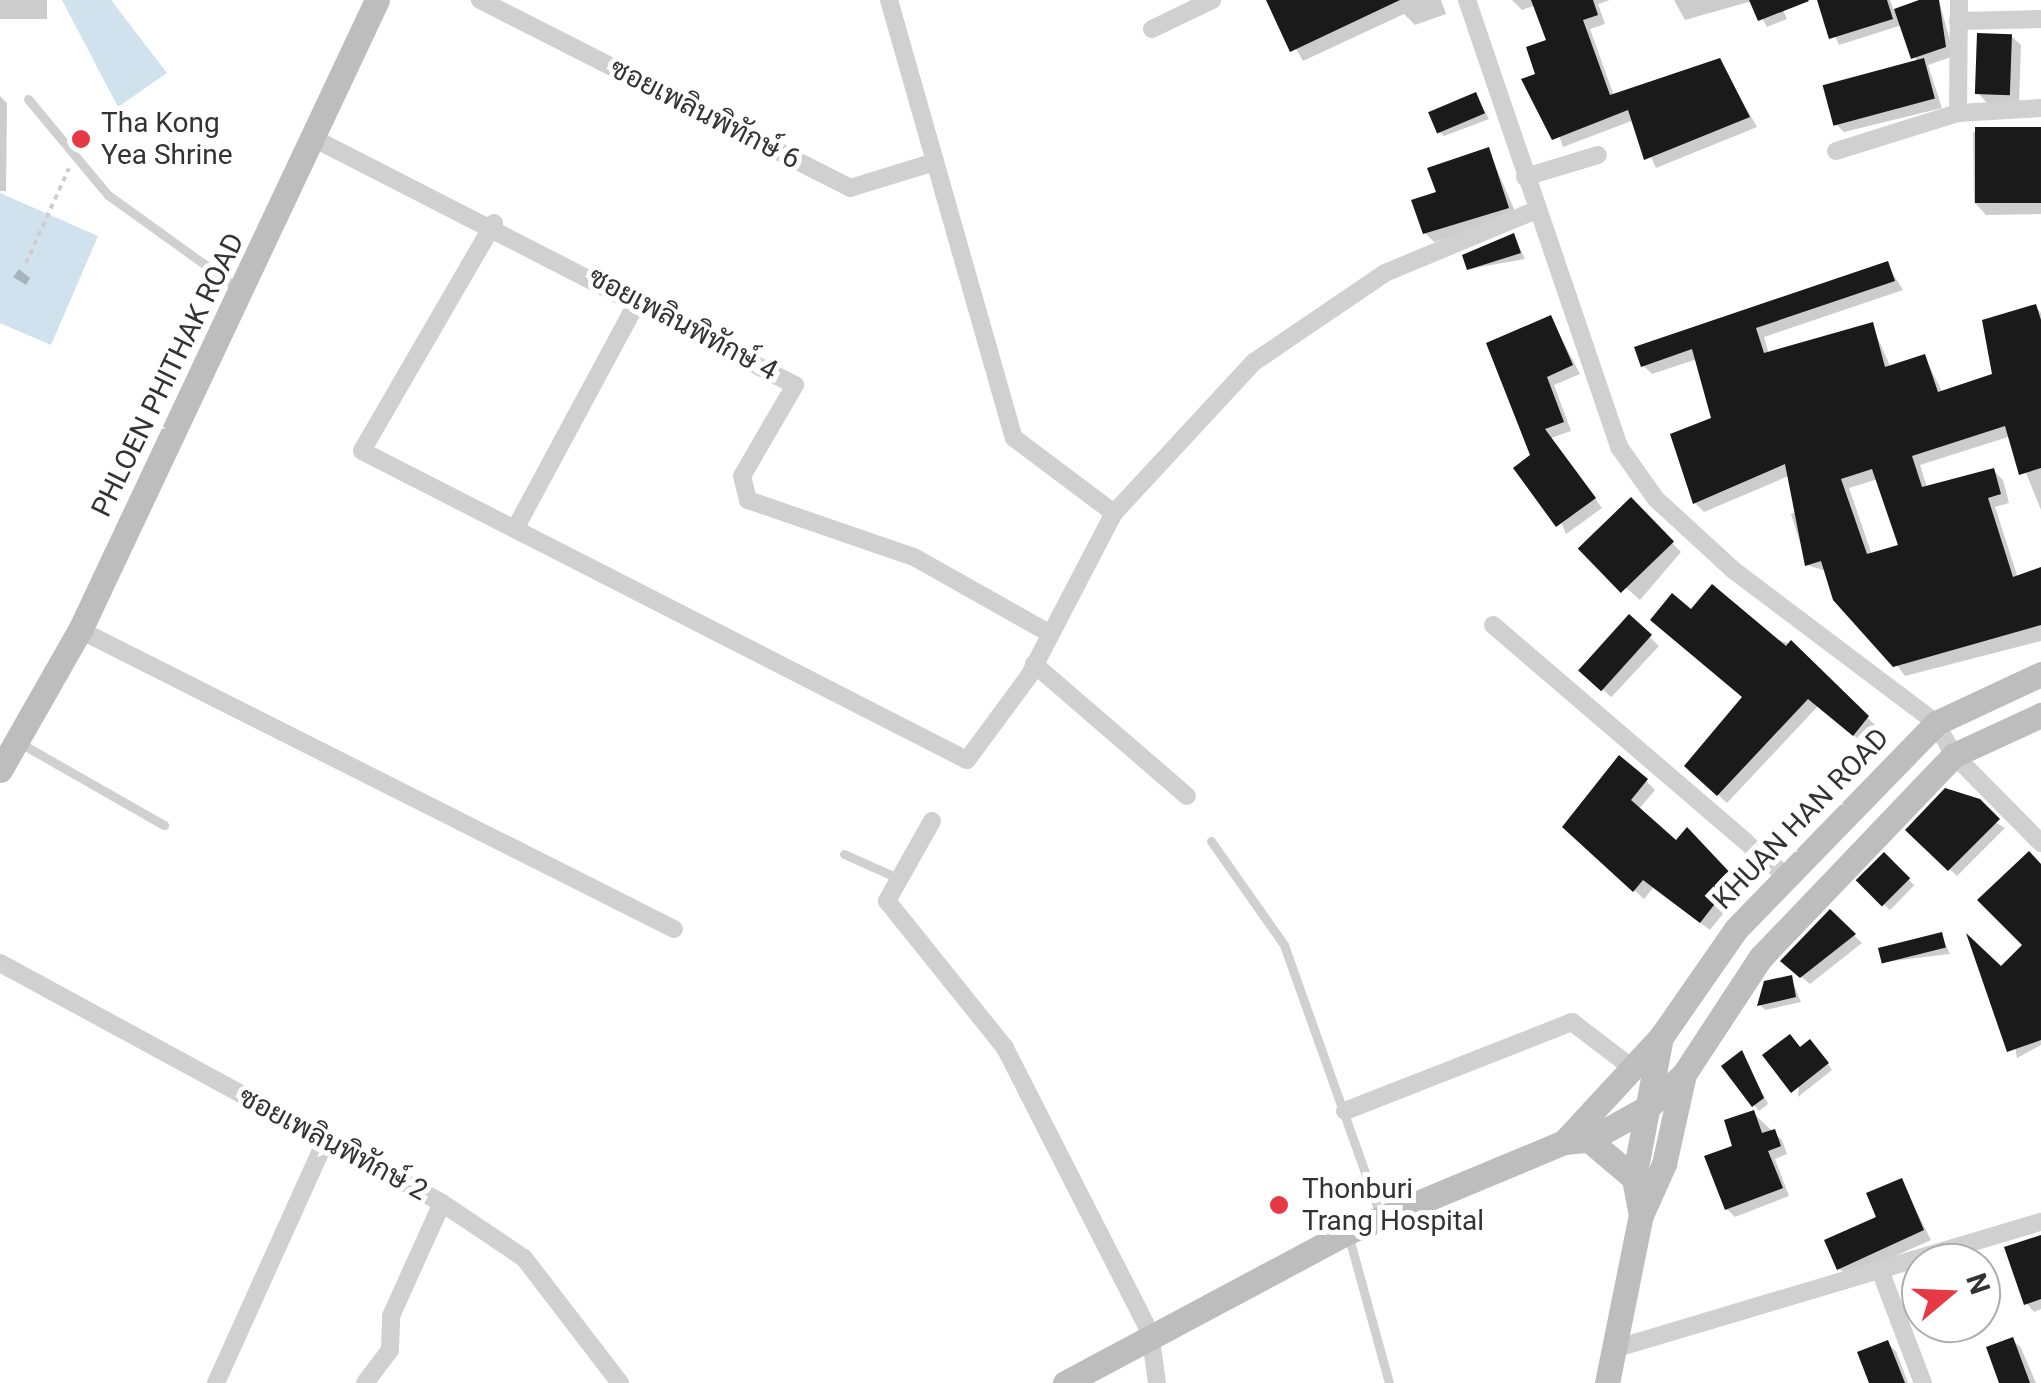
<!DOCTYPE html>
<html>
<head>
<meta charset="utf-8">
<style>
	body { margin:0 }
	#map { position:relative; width:2041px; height:1383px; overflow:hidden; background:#fff; font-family:Roboto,Sarabun,sans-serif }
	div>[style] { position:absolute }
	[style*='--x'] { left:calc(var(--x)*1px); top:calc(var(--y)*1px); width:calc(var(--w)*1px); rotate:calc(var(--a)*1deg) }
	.water>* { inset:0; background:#cfe2ee }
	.shadow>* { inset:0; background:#0003; transform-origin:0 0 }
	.building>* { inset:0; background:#1a1a1a; transform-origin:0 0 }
	.path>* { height:4px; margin-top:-2px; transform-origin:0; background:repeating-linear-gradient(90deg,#cdcdcd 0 5px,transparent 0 10px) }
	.lane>* { height:9px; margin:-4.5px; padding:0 4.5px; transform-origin:4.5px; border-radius:4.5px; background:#d0d0d0 }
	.street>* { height:18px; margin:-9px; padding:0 9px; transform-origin:9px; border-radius:9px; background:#d0d0d0 }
	.secondary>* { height:25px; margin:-12.5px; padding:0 12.5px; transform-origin:12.5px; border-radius:12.5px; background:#bdbdbd }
	.dots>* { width:28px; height:28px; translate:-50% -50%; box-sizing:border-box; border:5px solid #fff; border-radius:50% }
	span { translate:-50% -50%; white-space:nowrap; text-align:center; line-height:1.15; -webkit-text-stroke:10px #fff; paint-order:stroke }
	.street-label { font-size:28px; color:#333 }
	.poi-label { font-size:28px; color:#333 }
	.left { translate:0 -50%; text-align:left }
	.north { position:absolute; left:1901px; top:1243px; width:100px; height:100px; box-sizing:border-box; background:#fff; border:2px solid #adadad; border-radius:50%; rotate:71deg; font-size:28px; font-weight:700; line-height:40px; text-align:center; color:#333 }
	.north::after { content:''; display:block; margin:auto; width:35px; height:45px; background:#e63946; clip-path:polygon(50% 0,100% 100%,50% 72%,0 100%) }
</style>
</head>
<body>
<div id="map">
	<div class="water">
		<div style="clip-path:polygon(62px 0,111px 0,167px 73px,118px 107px)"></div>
		<div style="clip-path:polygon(0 193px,98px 236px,51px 345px,0 323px)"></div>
	</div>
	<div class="shadow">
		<div style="left:0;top:0;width:47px;height:19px"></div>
		<div style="clip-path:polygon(1268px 0,1441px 0,1446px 14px,1415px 25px,1404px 14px,1303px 61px)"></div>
		<div style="clip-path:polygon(1512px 0,1610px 0,1598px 4px,1605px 24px,1590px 29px,1614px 96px,1719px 61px,1757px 127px,1656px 168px,1634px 120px,1563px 147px,1538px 76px,1549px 42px,1536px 5px,1522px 10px)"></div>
		<div style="clip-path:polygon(1674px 0,1793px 0,1781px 5px,1787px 19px,1767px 27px,1752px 1px,1685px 20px)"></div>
		<div style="clip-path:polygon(1819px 0,1890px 0,1894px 11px,1939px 0,1954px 56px,1928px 65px,1942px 108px,1844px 132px,1835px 123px,1917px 62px,1902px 25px,1839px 45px)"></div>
		<div style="clip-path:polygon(2011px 36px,2021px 45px,2019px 103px,1987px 103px,1978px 93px)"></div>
		<div style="clip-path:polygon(1476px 95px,1489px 119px,1444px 136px,1438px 131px)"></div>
		<div style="clip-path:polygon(0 96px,7px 103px,6px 191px,0 191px)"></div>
		<div style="clip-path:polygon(2041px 129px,2041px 214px,1986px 215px,1974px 202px,1973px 132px)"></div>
		<div style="clip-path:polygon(1488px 149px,1517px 216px,1434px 242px,1425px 233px)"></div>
		<div style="clip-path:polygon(1514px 236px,1525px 259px,1469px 269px)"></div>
		<div style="clip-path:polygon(evenodd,1887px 264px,1903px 290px,1764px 337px,1769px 354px,1872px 325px,1891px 368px,1924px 356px,1943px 393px,1995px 376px,2036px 307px,2041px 313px,2041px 510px,2011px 436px,1920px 465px,1927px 488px,1994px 471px,2003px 480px,2009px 503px,1995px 507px,2018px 578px,2041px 570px,2041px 641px,1905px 676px,1826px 571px,1807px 565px,1791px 514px,1801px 510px,1791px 475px,1704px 512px,1695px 503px,1714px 420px,1697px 359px,1652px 374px,1643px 365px,1887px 264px,1878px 479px,1901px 547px,1872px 555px,1849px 488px,1878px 479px)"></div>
		<div style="clip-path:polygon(19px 269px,30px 278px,26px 285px,13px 277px)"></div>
		<div style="clip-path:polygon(1551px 318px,1580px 374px,1554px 385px,1571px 431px,1551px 438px,1602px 508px,1566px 534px,1533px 456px)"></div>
		<div style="clip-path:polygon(1631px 501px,1681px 552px,1640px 600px,1596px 561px)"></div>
		<div style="clip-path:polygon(1692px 612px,1791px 644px,1876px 726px,1863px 743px,1818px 706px,1727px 803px,1687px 766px,1745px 698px)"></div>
		<div style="left:1629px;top:618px;width:41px;height:70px;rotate:43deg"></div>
		<div style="clip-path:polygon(1646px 781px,1655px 790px,1638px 810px,1676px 843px,1687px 831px,1743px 889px,1710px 930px,1653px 888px,1644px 899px,1574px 836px)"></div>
		<div style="clip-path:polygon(1945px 792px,2005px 828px,1957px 876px,1909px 830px)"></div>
		<div style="left:1884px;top:856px;width:42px;height:35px;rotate:44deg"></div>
		<div style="clip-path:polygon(2041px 868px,2041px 1045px,2017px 1058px,2001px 970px,2026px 945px)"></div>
		<div style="clip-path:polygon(1830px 912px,1862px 943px,1810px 984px,1791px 968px)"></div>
		<div style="clip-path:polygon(1941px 935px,1950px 954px,1884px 962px)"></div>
		<div style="clip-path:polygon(1791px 978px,1801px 1002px,1765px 1010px,1760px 1005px)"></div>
		<div style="clip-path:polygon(1816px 1048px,1832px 1070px,1798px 1097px,1801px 1050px)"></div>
		<div style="clip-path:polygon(1742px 1053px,1768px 1104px,1759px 1111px,1754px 1105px)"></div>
		<div style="clip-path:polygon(1753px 1113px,1782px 1140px,1787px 1154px,1775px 1159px,1789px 1196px,1735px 1217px,1727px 1209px,1735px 1147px)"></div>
		<div style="clip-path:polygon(1901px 1181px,1931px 1240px,1848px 1277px,1839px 1268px)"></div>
		<div style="clip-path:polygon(2041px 1237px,2041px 1309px,2034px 1312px,2026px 1303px)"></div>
		<div style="clip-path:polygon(2013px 1340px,2021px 1348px,2036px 1383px,2001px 1383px)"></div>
		<div style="clip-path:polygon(1887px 1343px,1896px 1351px,1908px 1383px,1872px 1383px)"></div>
	</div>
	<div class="building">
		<div style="clip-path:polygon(1266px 0,1400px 0,1290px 52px)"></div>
		<div style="clip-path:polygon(1531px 0,1593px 0,1598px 15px,1583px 20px,1610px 95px,1720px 58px,1750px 117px,1644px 160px,1628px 110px,1552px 140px,1521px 79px,1535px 74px,1526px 47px,1546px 40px)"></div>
		<div style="clip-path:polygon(1749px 0,1808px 0,1809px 1px,1758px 21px)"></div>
		<div style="clip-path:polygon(1817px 0,1887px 0,1893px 19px,1829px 39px)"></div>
		<div style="clip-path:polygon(1919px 0,1939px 0,1946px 47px,1911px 59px,1894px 9px)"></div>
		<div style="left:1977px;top:33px;width:35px;height:61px;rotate:2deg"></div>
		<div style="left:1924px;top:58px;width:42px;height:105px;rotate:75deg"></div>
		<div style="left:1476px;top:92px;width:23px;height:52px;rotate:67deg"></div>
		<div style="left:1975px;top:127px;width:66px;height:76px"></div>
		<div style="clip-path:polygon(1489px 147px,1509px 208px,1423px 234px,1411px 200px,1436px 192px,1427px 168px)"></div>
		<div style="clip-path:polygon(1514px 233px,1521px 253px,1467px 270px,1462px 255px)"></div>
		<div style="clip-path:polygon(evenodd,1888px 261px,1895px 281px,1756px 328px,1764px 353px,1873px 322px,1885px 367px,1925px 354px,1938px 392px,1992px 374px,1982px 320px,2036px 304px,2041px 320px,2041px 468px,2019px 475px,2005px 426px,1912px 456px,1922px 487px,1994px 468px,2001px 494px,1988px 498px,2013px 577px,2041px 567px,2041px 625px,1893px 667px,1833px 600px,1821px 561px,1805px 566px,1785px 464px,1693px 504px,1670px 434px,1711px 418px,1692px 349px,1641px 367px,1634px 347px,1888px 261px,1872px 469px,1898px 545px,1867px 554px,1841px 479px,1872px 469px)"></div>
		<div style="clip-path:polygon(1551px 315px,1573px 365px,1547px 377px,1564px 422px,1545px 429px,1596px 498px,1556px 527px,1513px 468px,1530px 455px,1486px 343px)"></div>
		<div style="left:1631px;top:497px;width:62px;height:74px;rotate:46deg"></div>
		<div style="clip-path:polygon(1712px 584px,1786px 646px,1791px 640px,1869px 716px,1853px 736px,1808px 699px,1717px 796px,1684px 766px,1742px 697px,1650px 620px,1672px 593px,1691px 609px)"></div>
		<div style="left:1629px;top:614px;width:31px;height:76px;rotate:42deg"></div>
		<div style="clip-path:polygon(1619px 755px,1648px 779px,1631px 800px,1676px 840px,1687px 827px,1735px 878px,1700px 923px,1643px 880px,1633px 892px,1562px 827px)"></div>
		<div style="clip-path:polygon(1945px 788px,1980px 799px,2000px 819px,1948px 871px,1905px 830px)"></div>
		<div style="clip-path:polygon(2029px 851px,2041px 864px,2041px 1040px,2007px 1052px,1966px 933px,2001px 966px,2022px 945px,1977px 900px)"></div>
		<div style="left:1884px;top:852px;width:37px;height:40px;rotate:45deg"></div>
		<div style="clip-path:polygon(1830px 909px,1856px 934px,1800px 978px,1780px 961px)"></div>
		<div style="left:1942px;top:932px;width:16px;height:66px;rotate:76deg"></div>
		<div style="clip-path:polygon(1792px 975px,1796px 997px,1757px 1006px,1764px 981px)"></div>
		<div style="clip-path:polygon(1790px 1034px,1800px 1047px,1810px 1039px,1829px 1063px,1791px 1093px,1762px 1055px)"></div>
		<div style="clip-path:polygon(1742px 1050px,1764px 1098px,1752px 1107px,1721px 1066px)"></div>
		<div style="clip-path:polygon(1754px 1110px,1762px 1133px,1775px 1129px,1781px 1146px,1768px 1151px,1783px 1188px,1725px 1210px,1704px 1156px,1732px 1146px,1724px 1120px)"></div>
		<div style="clip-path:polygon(1902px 1178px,1924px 1230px,1837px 1270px,1824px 1240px,1876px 1217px,1866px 1193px)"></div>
		<div style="clip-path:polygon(2041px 1235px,2041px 1299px,2024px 1305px,2004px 1247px)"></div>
		<div style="clip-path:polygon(2013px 1337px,2030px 1383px,1999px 1383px,1986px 1347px)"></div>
		<div style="clip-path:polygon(1888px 1340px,1905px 1383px,1869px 1383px,1857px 1352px)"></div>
	</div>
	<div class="path">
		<div style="--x:26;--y:263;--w:104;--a:-65.6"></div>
	</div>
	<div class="lane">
		<div style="--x:28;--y:99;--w:125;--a:50.2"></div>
		<div style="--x:108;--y:195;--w:158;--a:35.7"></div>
		<div style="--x:20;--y:743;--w:166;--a:29.7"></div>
		<div style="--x:1211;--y:841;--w:127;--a:54.9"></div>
		<div style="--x:1284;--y:945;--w:287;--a:70.4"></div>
		<div style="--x:844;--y:854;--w:61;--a:24.1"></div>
		<div style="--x:1348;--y:1234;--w:155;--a:74.6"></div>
	</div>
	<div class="street">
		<div style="--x:480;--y:0;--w:415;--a:26.9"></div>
		<div style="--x:850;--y:188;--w:89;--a:-17"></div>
		<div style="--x:889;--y:0;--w:455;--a:74.1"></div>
		<div style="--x:1014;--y:438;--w:125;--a:36.9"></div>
		<div style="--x:1467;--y:0;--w:472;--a:71.2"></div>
		<div style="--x:1619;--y:447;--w:64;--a:54.6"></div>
		<div style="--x:1656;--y:499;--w:103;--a:42.6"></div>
		<div style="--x:1732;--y:569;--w:256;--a:37"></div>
		<div style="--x:1936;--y:723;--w:37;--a:61"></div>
		<div style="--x:1954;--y:755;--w:124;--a:45.3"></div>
		<div style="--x:1958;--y:21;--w:83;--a:-1.4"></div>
		<div style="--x:1152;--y:29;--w:67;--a:-25.8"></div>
		<div style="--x:1958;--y:113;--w:113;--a:-89.5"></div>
		<div style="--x:317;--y:140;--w:537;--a:27.14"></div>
		<div style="--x:795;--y:385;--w:105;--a:120.2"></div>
		<div style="--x:742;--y:476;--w:25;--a:76"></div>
		<div style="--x:748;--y:500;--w:176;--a:19"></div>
		<div style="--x:914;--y:557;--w:155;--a:29.4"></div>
		<div style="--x:1836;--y:151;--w:128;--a:-17.3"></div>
		<div style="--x:1958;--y:113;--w:83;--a:-3.4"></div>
		<div style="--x:1525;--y:177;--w:76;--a:-16.8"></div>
		<div style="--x:494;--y:223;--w:263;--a:120.1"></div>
		<div style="--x:362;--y:451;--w:679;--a:27.06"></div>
		<div style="--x:967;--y:760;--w:104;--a:-53.6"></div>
		<div style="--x:1029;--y:676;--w:184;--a:-62.5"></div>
		<div style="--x:1114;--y:513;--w:206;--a:-47.2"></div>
		<div style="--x:1254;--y:362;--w:158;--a:-34.2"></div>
		<div style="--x:1385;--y:273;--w:164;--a:-22.6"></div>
		<div style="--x:515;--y:529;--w:261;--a:-61.7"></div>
		<div style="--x:1493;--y:625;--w:384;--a:40.6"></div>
		<div style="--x:80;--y:630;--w:665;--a:26.72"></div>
		<div style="--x:1034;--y:664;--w:202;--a:40.8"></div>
		<div style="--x:932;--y:821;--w:92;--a:119.4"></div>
		<div style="--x:887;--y:901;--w:189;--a:51.2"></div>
		<div style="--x:1005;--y:1048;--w:319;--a:63"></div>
		<div style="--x:1150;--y:1332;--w:51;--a:82.2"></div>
		<div style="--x:0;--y:963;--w:503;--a:28.5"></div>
		<div style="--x:442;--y:1203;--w:99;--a:33.9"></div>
		<div style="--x:524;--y:1258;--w:158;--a:52.5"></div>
		<div style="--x:1345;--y:1111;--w:244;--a:-21.4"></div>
		<div style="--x:1572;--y:1022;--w:74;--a:37.3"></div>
		<div style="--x:1880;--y:1270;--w:121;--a:69.2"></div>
		<div style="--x:1614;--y:1349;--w:445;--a:-16.6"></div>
		<div style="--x:216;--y:1383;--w:268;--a:-65.7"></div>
		<div style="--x:365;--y:1383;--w:41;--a:-52.9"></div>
		<div style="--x:390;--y:1350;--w:34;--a:-88"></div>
		<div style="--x:391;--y:1316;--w:124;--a:-65.7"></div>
	</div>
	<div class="secondary">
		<div style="--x:0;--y:770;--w:161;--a:-60.3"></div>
		<div style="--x:80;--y:630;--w:696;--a:-64.76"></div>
		<div style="--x:1589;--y:1140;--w:59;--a:40.2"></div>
		<div style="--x:1564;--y:1142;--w:25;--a:-5"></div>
		<div style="--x:1589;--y:1140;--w:68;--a:-29.2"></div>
		<div style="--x:1648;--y:1107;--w:49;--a:-42.5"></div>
		<div style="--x:1684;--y:1074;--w:140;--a:-56.7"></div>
		<div style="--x:1761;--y:957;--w:279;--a:-46.3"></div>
		<div style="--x:1954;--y:755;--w:96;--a:-24.7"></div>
		<div style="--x:1641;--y:1215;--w:38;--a:-101"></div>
		<div style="--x:1634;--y:1178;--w:144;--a:-79.2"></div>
		<div style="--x:1065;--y:1383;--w:321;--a:-28.1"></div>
		<div style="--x:1348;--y:1232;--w:234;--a:-22.6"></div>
		<div style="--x:1564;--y:1142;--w:143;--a:-47.3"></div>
		<div style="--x:1661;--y:1037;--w:131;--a:-55.2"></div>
		<div style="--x:1736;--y:929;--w:287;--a:-45.8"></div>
		<div style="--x:1936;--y:723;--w:116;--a:-25"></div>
		<div style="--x:1607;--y:1383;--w:171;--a:-78.6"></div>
		<div style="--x:1641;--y:1215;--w:56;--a:-65.7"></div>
		<div style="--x:1664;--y:1164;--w:92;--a:-77.5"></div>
	</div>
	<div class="dots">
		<div style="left:81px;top:139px;background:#e63946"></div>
		<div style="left:1279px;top:1205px;background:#e63946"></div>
	</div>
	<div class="street-label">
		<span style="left:705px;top:114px;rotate:27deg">ซอยเพลินพิทักษ์ 6</span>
		<span style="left:683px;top:324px;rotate:28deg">ซอยเพลินพิทักษ์ 4</span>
		<span style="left:168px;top:375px;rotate:-64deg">PHLOEN PHITHAK ROAD</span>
		<span style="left:1801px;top:819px;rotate:-46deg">KHUAN HAN ROAD</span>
		<span style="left:333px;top:1144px;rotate:28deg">ซอยเพลินพิทักษ์ 2</span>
	</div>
	<div class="poi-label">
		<span class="left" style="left:101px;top:139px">Tha Kong<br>Yea Shrine</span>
		<span class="left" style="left:1302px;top:1205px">Thonburi<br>Trang Hospital</span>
	</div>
	<div class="north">N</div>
</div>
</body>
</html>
